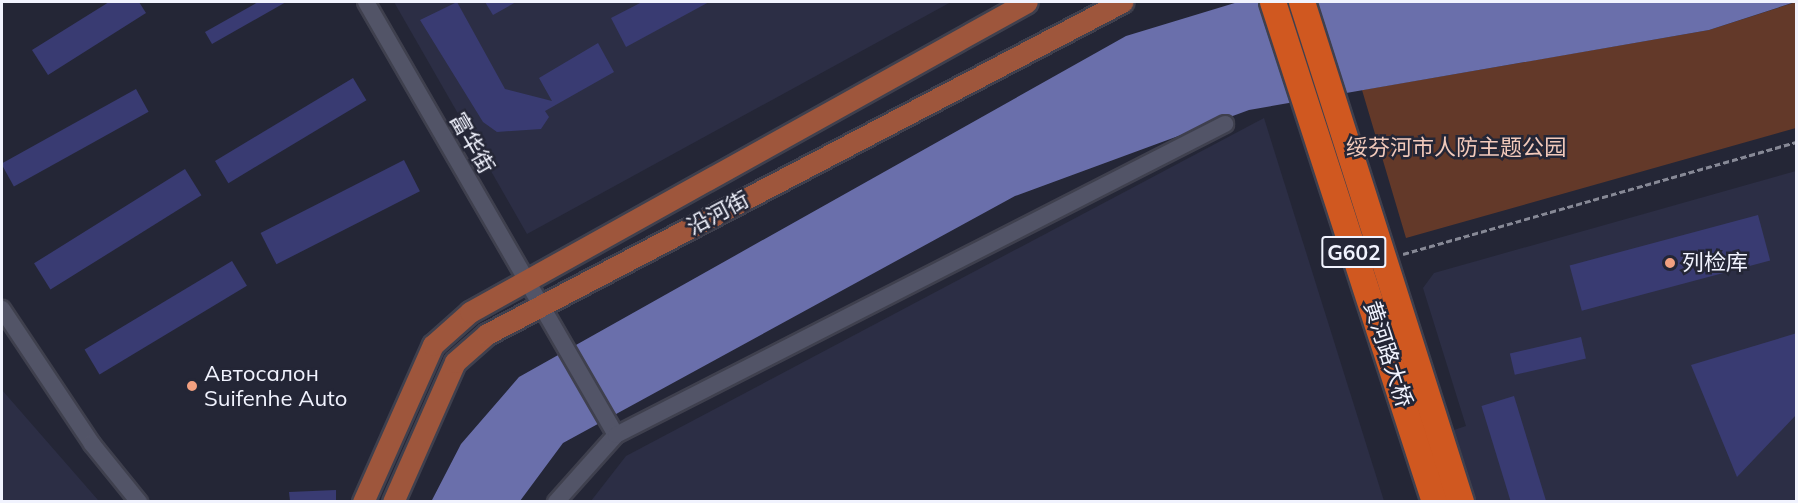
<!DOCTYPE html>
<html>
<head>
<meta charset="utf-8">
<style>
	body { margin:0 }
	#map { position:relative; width:1798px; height:503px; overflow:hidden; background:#242636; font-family:Mulish,"Noto Sans SC",sans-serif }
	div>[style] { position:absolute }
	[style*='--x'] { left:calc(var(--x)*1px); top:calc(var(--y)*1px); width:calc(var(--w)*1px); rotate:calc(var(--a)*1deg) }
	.built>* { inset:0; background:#2c2e45 }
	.green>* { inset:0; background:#633929 }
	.water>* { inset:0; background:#6a6fab }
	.building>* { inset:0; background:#393b72; transform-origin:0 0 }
	.path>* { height:3px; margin-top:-1.5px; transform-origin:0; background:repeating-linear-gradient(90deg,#878996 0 6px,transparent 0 9px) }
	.roads { filter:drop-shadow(2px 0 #3f404e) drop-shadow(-2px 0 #3f404e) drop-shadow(0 2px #3f404e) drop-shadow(0 -2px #3f404e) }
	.minor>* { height:16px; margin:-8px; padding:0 8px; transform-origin:8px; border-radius:8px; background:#525467 }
	.major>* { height:21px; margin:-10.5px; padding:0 10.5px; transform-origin:10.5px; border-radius:10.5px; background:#9e563c }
	.highway>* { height:26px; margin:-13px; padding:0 13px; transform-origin:13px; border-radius:13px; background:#d05820 }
	.dots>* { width:16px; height:16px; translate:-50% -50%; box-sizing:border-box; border:3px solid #242636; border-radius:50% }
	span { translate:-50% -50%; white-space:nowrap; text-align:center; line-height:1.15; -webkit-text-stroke:5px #242636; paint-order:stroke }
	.shield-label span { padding:2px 4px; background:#242636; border:2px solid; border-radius:4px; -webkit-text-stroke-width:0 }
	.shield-label { font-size:21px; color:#f1f3fe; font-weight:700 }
	.street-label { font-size:22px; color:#f1f3fe }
	.park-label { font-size:22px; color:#f2cabb }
	.poi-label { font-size:22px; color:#f1f3fe }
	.left { translate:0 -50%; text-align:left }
	.frame { position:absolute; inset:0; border:3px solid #f1f3fe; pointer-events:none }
</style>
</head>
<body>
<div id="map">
	<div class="built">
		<div style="clip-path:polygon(394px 2px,951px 2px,527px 234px)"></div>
		<div style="clip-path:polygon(1264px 118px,1384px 501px,591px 501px,626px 456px)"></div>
		<div style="clip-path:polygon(1796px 171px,1796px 501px,1467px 501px,1445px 433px,1466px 426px,1423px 288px,1434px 273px)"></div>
		<div style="clip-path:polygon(2px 390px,98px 500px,100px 501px,2px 501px)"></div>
	</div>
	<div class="green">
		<div style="clip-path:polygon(1796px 2px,1796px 128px,1406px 238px,1362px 90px,1709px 30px)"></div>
	</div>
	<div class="water">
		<div style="clip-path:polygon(1238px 2px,1795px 2px,1709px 30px,1249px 110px,1015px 196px,563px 443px,520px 501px,431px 502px,461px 444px,519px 377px,1126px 36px)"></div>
	</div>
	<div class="building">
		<div style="clip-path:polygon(109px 2px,139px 2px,146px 13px,48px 75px,32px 50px)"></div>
		<div style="clip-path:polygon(258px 2px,286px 2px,212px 44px,205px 32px)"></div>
		<div style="clip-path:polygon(457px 2px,505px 89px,552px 101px,539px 78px,598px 43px,614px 72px,545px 111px,549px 117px,541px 129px,497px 132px,483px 122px,420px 20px)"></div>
		<div style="clip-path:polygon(485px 2px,516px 2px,493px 15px)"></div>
		<div style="clip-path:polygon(642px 2px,709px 2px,626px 47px,611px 18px)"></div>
		<div style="left:353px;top:78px;width:26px;height:161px;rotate:59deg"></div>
		<div style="left:136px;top:89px;width:26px;height:154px;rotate:61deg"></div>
		<div style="left:404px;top:160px;width:35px;height:161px;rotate:63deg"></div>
		<div style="left:185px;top:169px;width:31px;height:178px;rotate:58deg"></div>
		<div style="left:1758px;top:215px;width:47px;height:195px;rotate:75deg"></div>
		<div style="left:232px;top:261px;width:29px;height:172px;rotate:59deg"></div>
		<div style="clip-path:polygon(1797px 333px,1797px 414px,1737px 477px,1691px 365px)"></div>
		<div style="left:1581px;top:337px;width:22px;height:73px;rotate:77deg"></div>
		<div style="left:1514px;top:396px;width:110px;height:34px;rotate:73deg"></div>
		<div style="clip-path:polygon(336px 490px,336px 501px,290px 501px,289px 492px)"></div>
	</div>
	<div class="path">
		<div style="--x:1403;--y:254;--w:409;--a:-15.9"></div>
	</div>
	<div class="roads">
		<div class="minor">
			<div style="--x:366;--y:2;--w:500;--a:60"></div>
			<div style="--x:2;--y:309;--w:162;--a:56.3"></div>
			<div style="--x:92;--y:444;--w:75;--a:51"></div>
			<div style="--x:556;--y:502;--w:90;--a:-48.2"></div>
			<div style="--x:616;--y:435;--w:684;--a:-27.05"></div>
		</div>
		<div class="major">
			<div style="--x:363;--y:502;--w:172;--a:-66"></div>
			<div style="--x:433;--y:345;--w:50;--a:-41.7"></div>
			<div style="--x:470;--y:312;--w:637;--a:-29.1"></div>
			<div style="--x:393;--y:502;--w:153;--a:-66.1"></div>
			<div style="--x:455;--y:362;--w:43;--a:-41.2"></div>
			<div style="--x:487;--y:334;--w:717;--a:-27.6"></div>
		</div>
		<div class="highway">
			<div style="--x:1273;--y:2;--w:526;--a:72.05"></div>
			<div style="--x:1302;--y:2;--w:525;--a:72.36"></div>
		</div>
	</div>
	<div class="dots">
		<div style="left:1670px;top:263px;background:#f2a080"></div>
		<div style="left:192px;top:386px;background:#f2a080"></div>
	</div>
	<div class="shield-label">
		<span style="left:1354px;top:252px">G602</span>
	</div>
	<div class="street-label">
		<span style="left:472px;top:143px;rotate:60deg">富华街</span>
		<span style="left:718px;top:213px;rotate:-28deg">沿河街</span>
		<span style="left:1388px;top:354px;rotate:72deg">黄河路大桥</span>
	</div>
	<div class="park-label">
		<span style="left:1456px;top:148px">绥芬河市人防主题公园</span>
	</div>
	<div class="poi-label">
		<span class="left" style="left:1682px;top:263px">列检库</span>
		<span class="left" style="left:204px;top:386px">Автосалон<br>Suifenhe Auto</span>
	</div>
	<div class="frame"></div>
</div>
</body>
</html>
